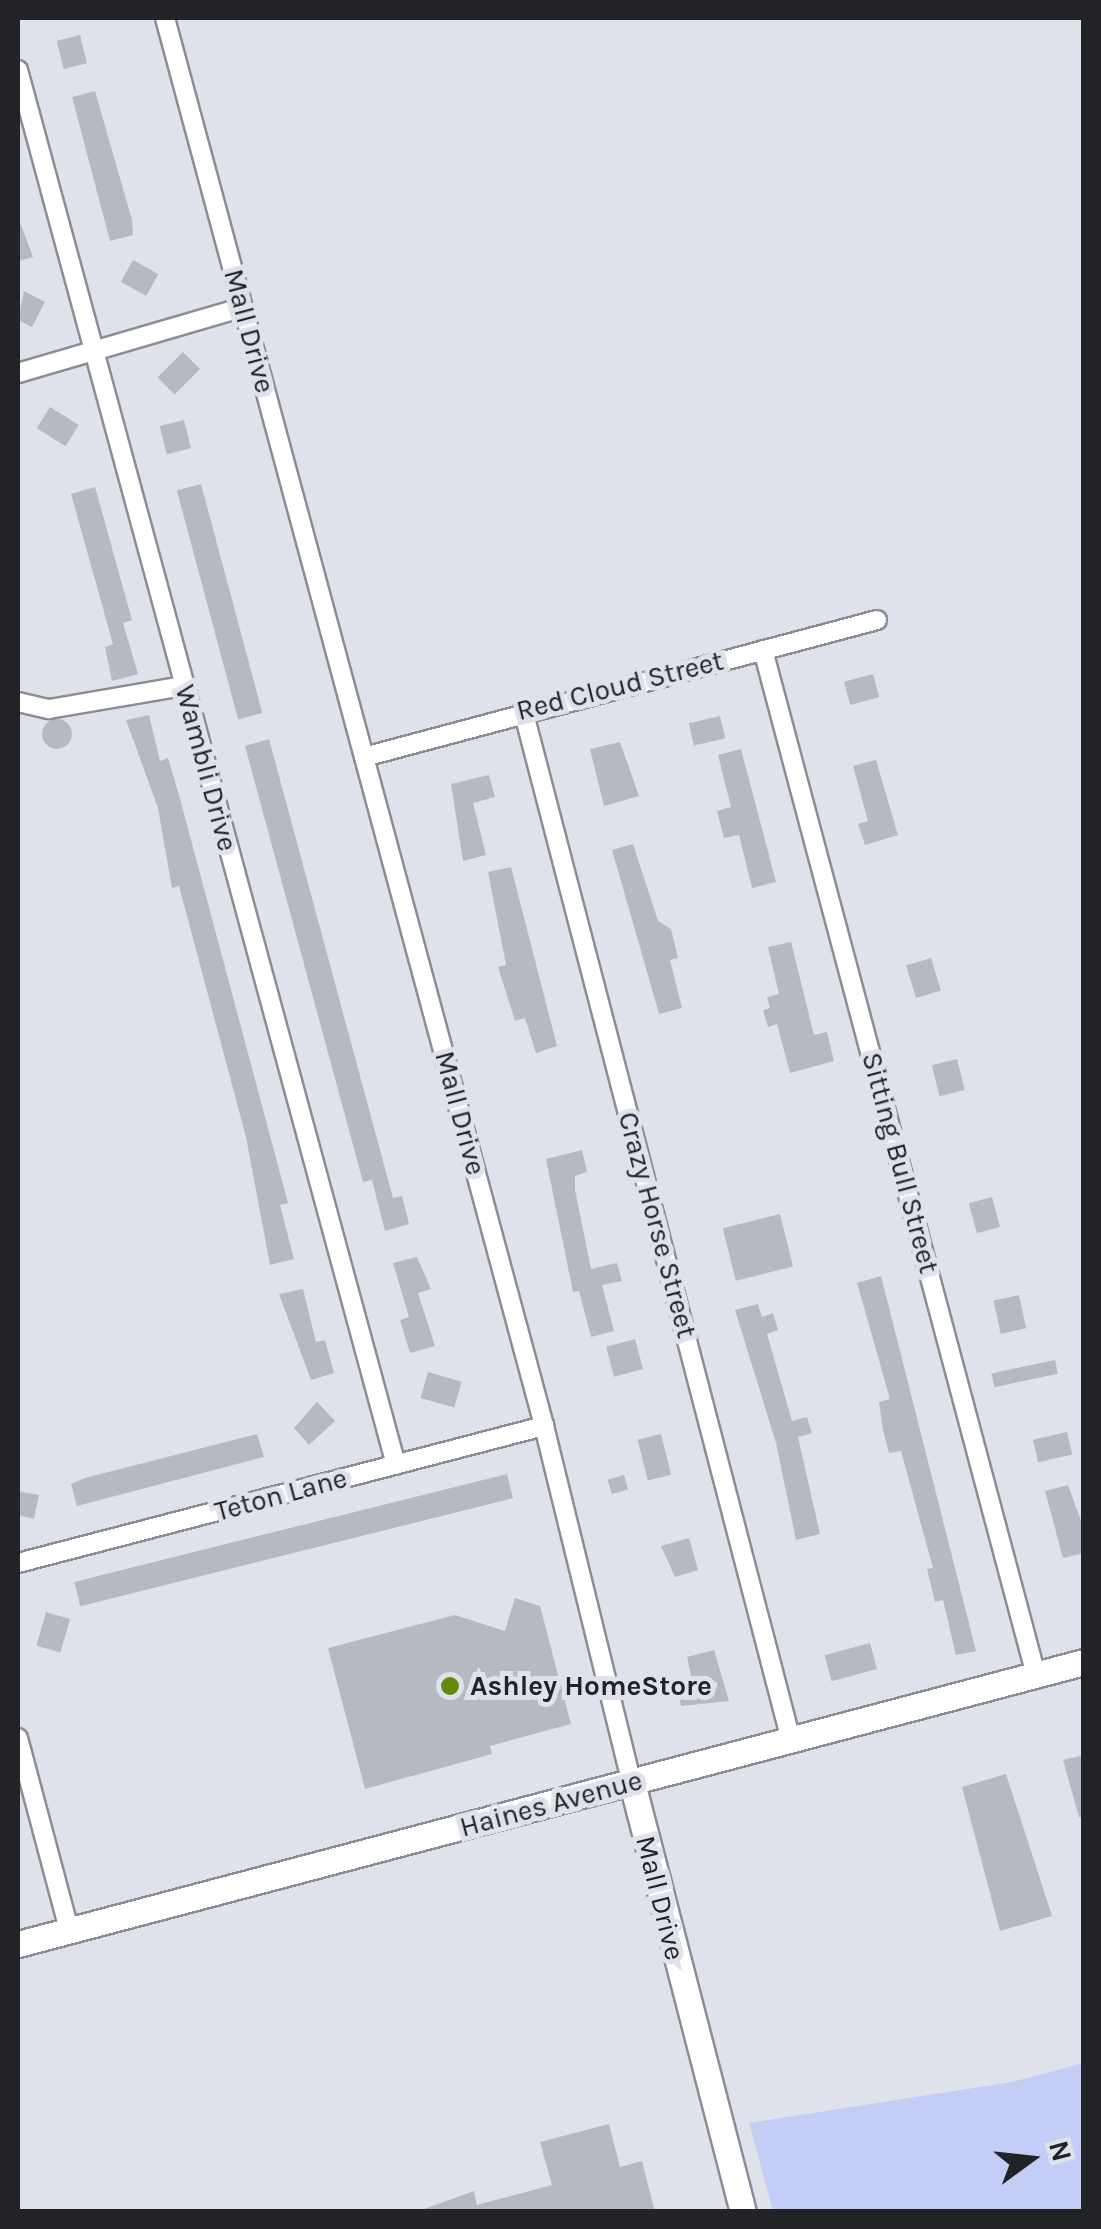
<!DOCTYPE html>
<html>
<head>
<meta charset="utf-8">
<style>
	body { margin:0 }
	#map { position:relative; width:1101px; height:2229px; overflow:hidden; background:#dfe1eb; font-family:Karla,sans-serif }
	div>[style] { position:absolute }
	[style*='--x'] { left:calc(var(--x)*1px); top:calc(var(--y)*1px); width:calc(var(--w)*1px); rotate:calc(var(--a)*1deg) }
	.green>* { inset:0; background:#c4cdf6 }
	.building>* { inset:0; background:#b7b9c2; transform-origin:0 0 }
	.round { border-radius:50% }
	.roads { filter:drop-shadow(2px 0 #8b8d96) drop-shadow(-2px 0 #8b8d96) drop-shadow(0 2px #8b8d96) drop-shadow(0 -2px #8b8d96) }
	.minor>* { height:18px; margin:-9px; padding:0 9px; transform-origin:9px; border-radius:9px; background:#fff }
	.secondary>* { height:25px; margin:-12.5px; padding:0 12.5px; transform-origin:12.5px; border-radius:12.5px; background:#fff }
	.dots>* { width:28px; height:28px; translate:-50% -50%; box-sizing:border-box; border:5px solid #dfe1eb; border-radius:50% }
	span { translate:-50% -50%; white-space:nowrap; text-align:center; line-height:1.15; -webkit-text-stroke:10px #dfe1eb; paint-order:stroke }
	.street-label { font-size:28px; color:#222326 }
	.poi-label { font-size:28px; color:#222326; font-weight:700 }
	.left { translate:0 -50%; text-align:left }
	.frame { position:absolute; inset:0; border:20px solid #222326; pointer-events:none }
	.north { position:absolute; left:981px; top:2109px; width:100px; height:100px; -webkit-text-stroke:8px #dfe1eb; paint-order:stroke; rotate:75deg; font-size:28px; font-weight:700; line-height:40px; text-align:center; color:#222326 }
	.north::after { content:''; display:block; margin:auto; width:35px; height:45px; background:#222326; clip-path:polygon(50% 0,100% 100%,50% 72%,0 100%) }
</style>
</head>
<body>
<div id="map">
	<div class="green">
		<div style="clip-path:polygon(1083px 2063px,1083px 2211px,773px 2211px,749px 2123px,1012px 2082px)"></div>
	</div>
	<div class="building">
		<div style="left:80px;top:35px;width:29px;height:24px;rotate:76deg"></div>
		<div style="clip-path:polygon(95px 91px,132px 220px,133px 235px,110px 241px,72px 97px)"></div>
		<div style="clip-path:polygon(18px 217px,33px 257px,18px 261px)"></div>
		<div style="left:133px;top:260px;width:29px;height:25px;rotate:29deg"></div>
		<div style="clip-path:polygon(24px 291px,45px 302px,32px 327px,18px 320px)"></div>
		<div style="left:183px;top:352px;width:24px;height:36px;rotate:45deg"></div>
		<div style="left:50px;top:407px;width:34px;height:25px;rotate:32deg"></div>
		<div style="left:184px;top:420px;width:29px;height:25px;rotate:76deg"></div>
		<div style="left:201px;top:484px;width:237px;height:25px;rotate:75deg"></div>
		<div style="clip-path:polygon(95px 487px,132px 620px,123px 623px,138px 674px,112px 681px,105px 647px,113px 644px,71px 494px)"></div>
		<div style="left:873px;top:674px;width:24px;height:30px;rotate:75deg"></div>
		<div style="clip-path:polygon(149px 715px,160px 761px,168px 758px,179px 795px,288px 1203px,280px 1205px,294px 1259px,270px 1265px,246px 1137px,179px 886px,172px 888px,158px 808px,126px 720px)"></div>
		<div style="left:720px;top:716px;width:23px;height:32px;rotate:77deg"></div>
		<div class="round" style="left:42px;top:719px;width:30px;height:30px"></div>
		<div style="clip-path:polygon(269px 739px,393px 1198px,402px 1196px,409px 1224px,385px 1231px,372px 1180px,363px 1182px,245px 746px)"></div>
		<div style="clip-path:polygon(620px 742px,639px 796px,604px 806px,590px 749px)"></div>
		<div style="clip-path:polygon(741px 749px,776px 882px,752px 888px,739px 835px,724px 838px,717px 811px,731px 807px,718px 755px)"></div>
		<div style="clip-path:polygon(876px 760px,898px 835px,865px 845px,858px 824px,868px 821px,853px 766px)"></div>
		<div style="clip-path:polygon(489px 775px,495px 797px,473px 803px,486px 855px,463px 861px,451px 784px)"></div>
		<div style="clip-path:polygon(633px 844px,658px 921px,671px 929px,678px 958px,670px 960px,682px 1008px,659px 1014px,612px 850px)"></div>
		<div style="clip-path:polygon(511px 867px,557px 1046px,536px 1053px,525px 1018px,515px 1021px,498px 967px,506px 965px,488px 872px)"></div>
		<div style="clip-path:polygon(791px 942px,814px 1035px,827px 1032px,834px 1061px,790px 1073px,777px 1024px,768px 1027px,763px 1010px,770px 1008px,767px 997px,779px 994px,768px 947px)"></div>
		<div style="left:931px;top:958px;width:34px;height:26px;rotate:73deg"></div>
		<div style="left:957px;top:1059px;width:32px;height:26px;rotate:76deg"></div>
		<div style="clip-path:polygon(582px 1150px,587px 1172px,575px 1176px,575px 1190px,591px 1269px,617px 1263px,622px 1281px,602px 1285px,614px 1331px,591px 1337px,579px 1291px,573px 1292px,546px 1159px)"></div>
		<div style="left:992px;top:1197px;width:31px;height:24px;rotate:75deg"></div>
		<div style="left:780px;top:1214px;width:54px;height:59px;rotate:76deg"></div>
		<div style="clip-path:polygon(417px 1257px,431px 1289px,418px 1293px,435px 1346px,410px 1353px,400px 1320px,409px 1317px,393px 1263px)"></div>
		<div style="clip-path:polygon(881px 1276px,976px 1651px,956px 1655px,943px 1600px,935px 1602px,927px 1569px,933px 1568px,901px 1451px,889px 1453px,883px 1430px,879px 1402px,890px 1399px,857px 1283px)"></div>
		<div style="clip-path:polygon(303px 1289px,316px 1342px,325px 1340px,334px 1373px,311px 1380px,279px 1294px)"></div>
		<div style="left:1019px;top:1295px;width:34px;height:26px;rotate:78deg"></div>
		<div style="clip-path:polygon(758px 1304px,762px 1317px,773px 1313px,778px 1330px,767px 1334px,792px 1421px,807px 1417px,812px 1433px,798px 1437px,820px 1534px,796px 1540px,776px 1443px,735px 1310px)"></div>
		<div style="left:635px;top:1339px;width:31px;height:30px;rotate:75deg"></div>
		<div style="left:1055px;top:1360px;width:14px;height:65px;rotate:78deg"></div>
		<div style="left:428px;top:1372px;width:35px;height:27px;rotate:16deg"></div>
		<div style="clip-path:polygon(317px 1402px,335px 1421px,309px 1445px,294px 1428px)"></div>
		<div style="left:1067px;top:1432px;width:23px;height:35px;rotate:77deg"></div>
		<div style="clip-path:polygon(257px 1434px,264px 1457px,77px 1506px,71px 1484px,85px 1478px)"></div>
		<div style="left:661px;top:1434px;width:42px;height:24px;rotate:76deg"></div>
		<div style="left:507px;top:1474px;width:25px;height:446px;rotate:76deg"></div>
		<div style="left:624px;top:1475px;width:15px;height:17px;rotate:74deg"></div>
		<div style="clip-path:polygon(1068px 1485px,1084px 1529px,1084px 1553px,1063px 1558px,1045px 1491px)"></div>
		<div style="clip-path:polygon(18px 1491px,39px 1495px,34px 1519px,18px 1515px)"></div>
		<div style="clip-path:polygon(689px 1538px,698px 1570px,675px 1577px,661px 1546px)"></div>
		<div style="clip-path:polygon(515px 1598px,540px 1606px,571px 1724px,490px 1746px,492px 1754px,365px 1789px,328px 1648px,455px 1615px,505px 1631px)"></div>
		<div style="left:46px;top:1612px;width:25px;height:35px;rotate:16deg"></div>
		<div style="left:870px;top:1643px;width:27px;height:47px;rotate:75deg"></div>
		<div style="clip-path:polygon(714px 1650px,729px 1701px,681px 1706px,677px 1689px,693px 1684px,687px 1657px)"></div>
		<div style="clip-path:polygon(1084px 1755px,1084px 1817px,1079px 1817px,1063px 1760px)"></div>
		<div style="clip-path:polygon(1006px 1774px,1052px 1916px,1000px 1931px,962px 1787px)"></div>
		<div style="clip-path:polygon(609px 2124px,620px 2167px,642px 2161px,655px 2212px,416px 2212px,474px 2191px,477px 2205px,552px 2185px,540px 2142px)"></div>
	</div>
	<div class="roads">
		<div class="minor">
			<div style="--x:165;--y:18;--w:1458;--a:74.93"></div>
			<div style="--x:544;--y:1426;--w:368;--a:76.2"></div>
			<div style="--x:18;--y:70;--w:1445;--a:74.84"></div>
			<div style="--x:18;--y:373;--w:234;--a:-16.3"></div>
			<div style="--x:763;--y:650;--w:1061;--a:75.09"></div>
			<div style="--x:18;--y:702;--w:32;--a:13"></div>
			<div style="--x:49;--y:709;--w:137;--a:-9.7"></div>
			<div style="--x:523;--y:710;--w:1064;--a:75.42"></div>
			<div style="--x:364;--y:757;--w:531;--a:-14.95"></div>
			<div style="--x:18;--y:1563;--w:544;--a:-14.6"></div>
			<div style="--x:18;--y:1738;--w:199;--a:75.1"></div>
		</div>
		<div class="secondary">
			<div style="--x:632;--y:1783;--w:443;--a:75.5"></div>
			<div style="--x:18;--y:1944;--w:1103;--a:-14.82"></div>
		</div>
	</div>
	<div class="dots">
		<div style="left:450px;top:1686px;background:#67890b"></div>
	</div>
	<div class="street-label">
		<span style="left:249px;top:331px;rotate:75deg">Mall Drive</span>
		<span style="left:620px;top:686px;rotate:-14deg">Red Cloud Street</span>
		<span style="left:206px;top:768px;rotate:75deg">Wambli Drive</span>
		<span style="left:460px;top:1113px;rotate:75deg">Mall Drive</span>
		<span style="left:900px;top:1163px;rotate:75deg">Sitting Bull Street</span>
		<span style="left:657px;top:1225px;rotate:75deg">Crazy Horse Street</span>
		<span style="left:281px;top:1495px;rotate:-15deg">Teton Lane</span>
		<span style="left:551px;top:1804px;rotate:-15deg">Haines Avenue</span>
		<span style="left:660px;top:1898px;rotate:76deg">Mall Drive</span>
	</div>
	<div class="poi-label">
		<span class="left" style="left:470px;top:1686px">Ashley HomeStore</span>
	</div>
	<div class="frame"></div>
	<div class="north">N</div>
</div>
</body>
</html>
